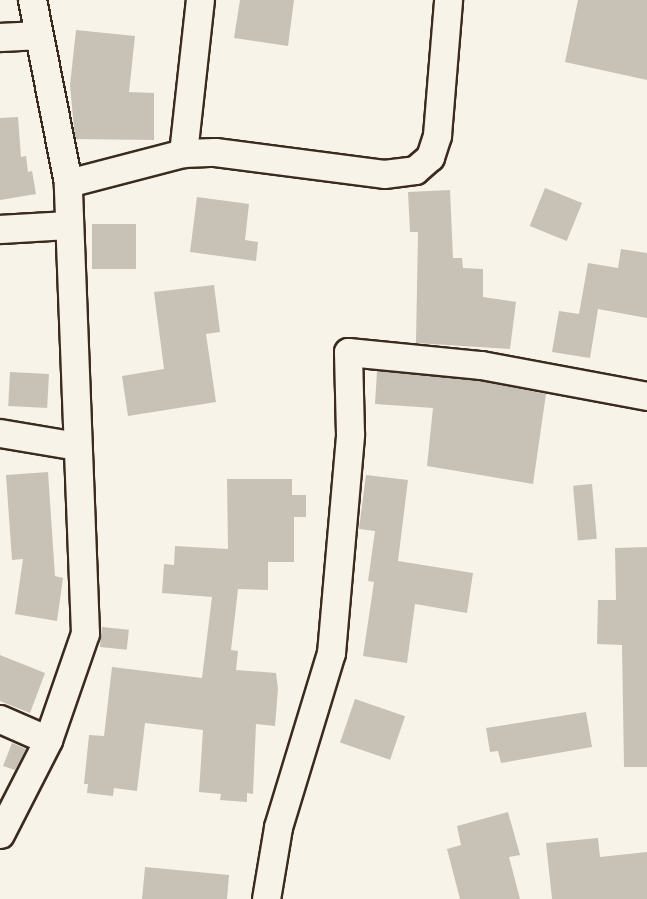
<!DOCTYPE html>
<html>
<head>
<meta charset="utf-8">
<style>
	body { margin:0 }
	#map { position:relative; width:647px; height:899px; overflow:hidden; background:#f7f3e8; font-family:"Gochi Hand",sans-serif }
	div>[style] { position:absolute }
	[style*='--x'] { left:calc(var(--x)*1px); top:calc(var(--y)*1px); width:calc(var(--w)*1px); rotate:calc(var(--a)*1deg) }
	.building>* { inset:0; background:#c8c1b6; transform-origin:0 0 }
	.roads { filter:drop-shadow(2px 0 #3b2a1e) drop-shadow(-2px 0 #3b2a1e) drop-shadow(0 2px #3b2a1e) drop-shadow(0 -2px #3b2a1e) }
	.minor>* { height:27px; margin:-13.5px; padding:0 13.5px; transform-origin:13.5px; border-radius:13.5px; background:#f7f3e8 }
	span { translate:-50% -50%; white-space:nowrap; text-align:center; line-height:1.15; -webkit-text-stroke:5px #f7f3e8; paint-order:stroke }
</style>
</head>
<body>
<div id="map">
	<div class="building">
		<div style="clip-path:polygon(240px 0,294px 0,288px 46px,234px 38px)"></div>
		<div style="clip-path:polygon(578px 0,647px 0,647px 80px,565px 62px)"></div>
		<div style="clip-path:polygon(76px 30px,135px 36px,129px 92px,154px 93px,154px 140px,75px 139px,70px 85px)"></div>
		<div style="clip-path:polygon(18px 117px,21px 157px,26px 156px,28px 172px,32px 171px,36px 194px,0 200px,0 118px)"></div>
		<div style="left:545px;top:188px;width:40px;height:41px;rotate:22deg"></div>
		<div style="clip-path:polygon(450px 190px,453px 258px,462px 258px,463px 268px,483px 269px,483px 297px,516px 302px,510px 349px,416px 343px,418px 232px,410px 232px,408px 192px)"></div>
		<div style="clip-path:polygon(197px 197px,249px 204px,245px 240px,258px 242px,256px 261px,190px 252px)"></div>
		<div style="left:92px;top:224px;width:44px;height:45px"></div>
		<div style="clip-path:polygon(621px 249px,647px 253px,647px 318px,598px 309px,590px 358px,552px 352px,559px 311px,579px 314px,588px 263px,618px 268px)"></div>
		<div style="clip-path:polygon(214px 285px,220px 332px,206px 334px,216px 402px,128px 416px,122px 376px,164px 369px,154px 292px)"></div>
		<div style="clip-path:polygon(377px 371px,474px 380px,546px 394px,533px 484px,427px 466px,433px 408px,375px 404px)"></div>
		<div style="left:10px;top:372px;width:39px;height:34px;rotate:3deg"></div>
		<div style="clip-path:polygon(48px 472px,55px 576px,63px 578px,57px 621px,15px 614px,23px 559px,12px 560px,6px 475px)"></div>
		<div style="clip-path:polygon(366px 475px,408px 480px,398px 561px,473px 573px,467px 613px,415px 604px,407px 663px,363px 656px,374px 582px,368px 581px,375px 531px,359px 529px)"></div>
		<div style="clip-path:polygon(227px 479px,292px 479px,292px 495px,306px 495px,306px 517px,294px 517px,294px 562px,268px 562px,268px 590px,238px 589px,231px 650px,238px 651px,236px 670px,276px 673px,278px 689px,275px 726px,256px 724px,253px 794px,247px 793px,247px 802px,220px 800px,221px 794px,199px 792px,203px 730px,145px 723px,137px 791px,114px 788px,113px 796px,87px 793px,88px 784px,84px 784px,89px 735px,104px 736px,112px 667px,202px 678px,212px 597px,162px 593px,164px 564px,174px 565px,175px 546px,228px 549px)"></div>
		<div style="left:592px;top:484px;width:55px;height:19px;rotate:85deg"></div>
		<div style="clip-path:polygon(647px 547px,647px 767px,624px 767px,622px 645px,597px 644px,598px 600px,616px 600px,615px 548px)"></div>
		<div style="left:102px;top:627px;width:27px;height:20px;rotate:6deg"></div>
		<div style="clip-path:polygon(0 655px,45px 673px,30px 713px,0 701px)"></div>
		<div style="left:355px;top:699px;width:53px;height:46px;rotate:19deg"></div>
		<div style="clip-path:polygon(586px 712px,592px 747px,501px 763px,498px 751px,490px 752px,486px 728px)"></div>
		<div style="clip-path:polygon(12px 743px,26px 749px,15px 770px,3px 766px)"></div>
		<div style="clip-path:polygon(508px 812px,520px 855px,509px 857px,520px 899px,460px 899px,447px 849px,461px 845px,457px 826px)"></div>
		<div style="clip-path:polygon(598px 838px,600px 857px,647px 852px,647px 899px,552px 899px,546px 843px)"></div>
		<div style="clip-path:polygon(145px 867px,229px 875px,227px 899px,142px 899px)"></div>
	</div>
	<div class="roads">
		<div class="minor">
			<div style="--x:0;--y:37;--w:36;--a:-3"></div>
			<div style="--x:183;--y:153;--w:154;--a:-83.7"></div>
			<div style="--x:68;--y:183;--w:119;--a:-14.6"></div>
			<div style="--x:183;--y:153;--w:32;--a:-2"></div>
			<div style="--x:215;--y:152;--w:170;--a:7.4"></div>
			<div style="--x:384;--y:174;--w:31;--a:-7"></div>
			<div style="--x:415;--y:170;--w:20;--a:-41"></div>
			<div style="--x:430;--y:157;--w:23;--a:-72"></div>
			<div style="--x:437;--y:135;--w:135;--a:-85.3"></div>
			<div style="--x:0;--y:229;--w:67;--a:-3.4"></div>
			<div style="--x:0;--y:433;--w:78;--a:9.6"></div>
			<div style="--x:0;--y:719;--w:52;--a:23.6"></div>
			<div style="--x:0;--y:834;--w:106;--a:-62.9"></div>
			<div style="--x:48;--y:740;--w:113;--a:-70.9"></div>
			<div style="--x:85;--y:633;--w:450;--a:-92.2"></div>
			<div style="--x:68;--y:183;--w:187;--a:-101.1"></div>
			<div style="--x:266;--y:899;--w:73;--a:-80.5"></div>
			<div style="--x:278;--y:827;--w:182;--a:-73.1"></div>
			<div style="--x:331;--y:653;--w:220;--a:-85"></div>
			<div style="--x:350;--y:434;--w:82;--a:-91.4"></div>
			<div style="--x:348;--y:352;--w:134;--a:5.6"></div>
			<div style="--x:481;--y:365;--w:169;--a:10.6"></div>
		</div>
	</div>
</div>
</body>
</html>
